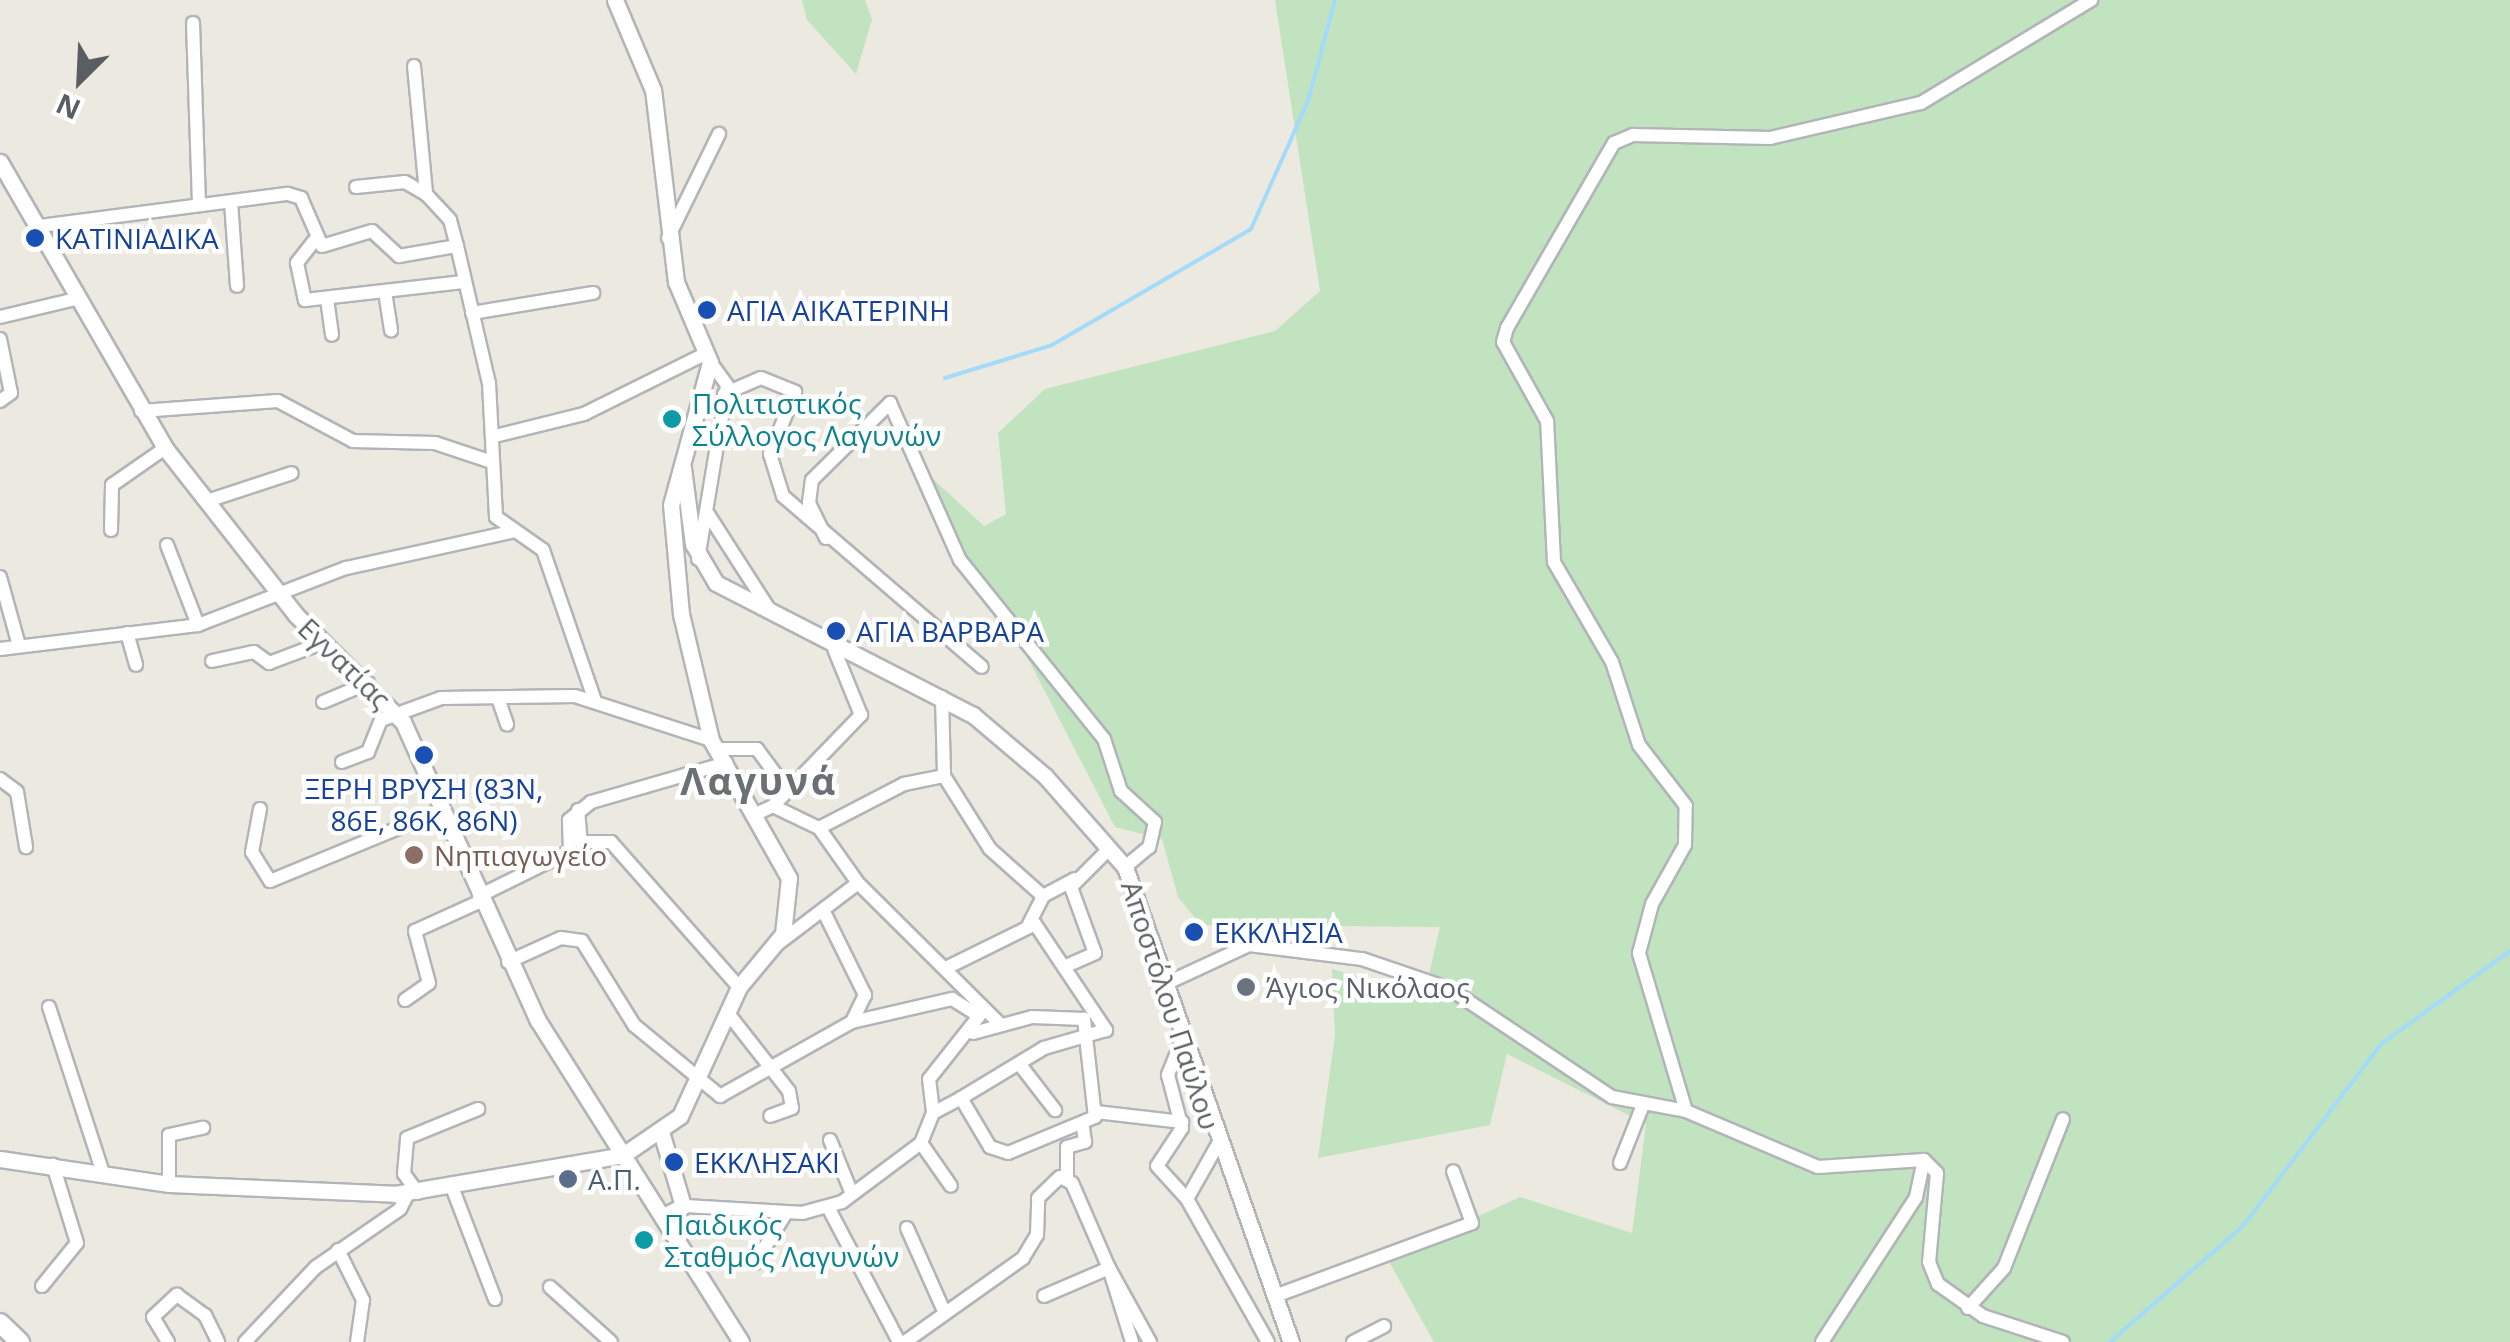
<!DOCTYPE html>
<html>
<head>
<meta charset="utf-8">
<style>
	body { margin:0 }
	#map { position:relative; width:2510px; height:1342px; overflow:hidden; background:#ece9e1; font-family:"Open Sans",sans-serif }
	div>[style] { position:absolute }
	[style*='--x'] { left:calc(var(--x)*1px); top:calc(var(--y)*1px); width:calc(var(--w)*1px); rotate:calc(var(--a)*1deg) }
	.green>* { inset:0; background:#c1e3bf }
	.stream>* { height:4px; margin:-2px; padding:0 2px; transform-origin:2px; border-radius:2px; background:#a3dbfa }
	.roads { filter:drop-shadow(2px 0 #b2b5b8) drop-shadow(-2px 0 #b2b5b8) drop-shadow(0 2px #b2b5b8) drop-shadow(0 -2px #b2b5b8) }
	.minor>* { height:12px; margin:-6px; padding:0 6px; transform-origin:6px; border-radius:6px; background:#fff }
	.tertiary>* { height:15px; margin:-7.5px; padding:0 7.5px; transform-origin:7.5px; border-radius:7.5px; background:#fff }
	.secondary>* { height:18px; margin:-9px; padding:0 9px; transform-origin:9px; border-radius:9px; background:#fff }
	.dots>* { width:28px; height:28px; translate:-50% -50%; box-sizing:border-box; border:5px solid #fff; border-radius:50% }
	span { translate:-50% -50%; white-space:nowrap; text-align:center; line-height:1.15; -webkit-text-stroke:9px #fff; paint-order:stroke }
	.transit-label { font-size:28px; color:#164399 }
	.left { translate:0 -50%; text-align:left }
	.culture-label { font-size:28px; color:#0d838f }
	.street-label { font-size:28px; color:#5a5e62 }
	.education-label { font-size:28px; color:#785e54 }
	.worship-label { font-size:28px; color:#5b616d }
	.service-label { font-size:28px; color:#4e5e75 }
	.district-label { font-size:38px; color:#6b7074; font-weight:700; letter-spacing:2.5px }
	.north { position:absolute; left:30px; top:30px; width:100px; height:100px; -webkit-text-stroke:8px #fff; paint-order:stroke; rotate:204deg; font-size:28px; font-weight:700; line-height:40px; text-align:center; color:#5a5e62 }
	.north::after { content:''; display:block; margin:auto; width:35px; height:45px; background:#5a5e62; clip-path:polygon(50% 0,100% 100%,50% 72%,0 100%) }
</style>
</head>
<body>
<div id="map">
	<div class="green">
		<div style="clip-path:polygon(802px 0,865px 0,872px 19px,856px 74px,807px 20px)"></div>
		<div style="clip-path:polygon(1275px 0,2510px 0,2510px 1342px,1434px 1342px,1387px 1258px,1520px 1197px,1632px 1233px,1646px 1124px,1507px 1054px,1490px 1125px,1318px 1158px,1335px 1035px,1332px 969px,1424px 996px,1440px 927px,1201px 925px,1178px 897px,1162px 839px,1115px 827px,1021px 645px,1030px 633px,964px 555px,919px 466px,984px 526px,1006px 514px,998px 433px,1045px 389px,1275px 331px,1320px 291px)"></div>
	</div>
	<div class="stream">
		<div style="--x:945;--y:378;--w:112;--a:-17.1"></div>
		<div style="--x:1052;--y:345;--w:230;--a:-30.2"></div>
		<div style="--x:1251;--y:229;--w:140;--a:-66"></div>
		<div style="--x:1308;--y:101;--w:105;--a:-75"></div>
		<div style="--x:2110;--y:1342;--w:176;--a:-41.1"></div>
		<div style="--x:2243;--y:1226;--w:228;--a:-52.8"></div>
		<div style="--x:2381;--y:1044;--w:159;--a:-35.8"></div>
	</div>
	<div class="roads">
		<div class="minor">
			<div style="--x:193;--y:23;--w:182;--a:88.1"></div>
			<div style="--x:414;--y:66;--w:129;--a:84.6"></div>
			<div style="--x:426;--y:194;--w:35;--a:47"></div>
			<div style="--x:450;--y:220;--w:27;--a:75"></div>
			<div style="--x:356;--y:187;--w:49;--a:-5.8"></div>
			<div style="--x:405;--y:182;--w:24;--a:30"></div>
			<div style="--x:231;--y:202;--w:84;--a:85.9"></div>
			<div style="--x:40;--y:226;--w:250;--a:-7.4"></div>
			<div style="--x:288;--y:194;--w:14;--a:17"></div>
			<div style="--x:301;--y:198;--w:52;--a:66.4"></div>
			<div style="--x:322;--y:246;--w:52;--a:-16.7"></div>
			<div style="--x:372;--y:231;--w:37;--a:43"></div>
			<div style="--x:399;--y:256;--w:59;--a:-9.8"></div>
			<div style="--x:457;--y:246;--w:141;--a:76.9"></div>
			<div style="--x:489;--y:383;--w:134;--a:87"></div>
			<div style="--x:496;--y:517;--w:57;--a:35.1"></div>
			<div style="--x:543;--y:550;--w:160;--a:71"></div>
			<div style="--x:668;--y:238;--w:116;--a:-63.9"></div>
			<div style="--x:314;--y:241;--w:28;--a:128"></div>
			<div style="--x:297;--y:263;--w:38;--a:78"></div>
			<div style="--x:305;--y:300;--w:159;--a:-6.5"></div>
			<div style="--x:385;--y:292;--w:39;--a:81"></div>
			<div style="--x:327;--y:299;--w:36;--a:82"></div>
			<div style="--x:472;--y:313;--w:123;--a:-9.4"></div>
			<div style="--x:0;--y:317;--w:82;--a:-13.4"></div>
			<div style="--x:0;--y:339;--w:55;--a:78.5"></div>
			<div style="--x:11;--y:393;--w:14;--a:144"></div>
			<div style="--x:724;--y:394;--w:40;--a:-23.4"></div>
			<div style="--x:761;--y:378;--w:37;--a:22"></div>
			<div style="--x:795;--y:392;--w:67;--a:112"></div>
			<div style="--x:770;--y:454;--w:44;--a:72.8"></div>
			<div style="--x:783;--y:496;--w:262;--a:40.7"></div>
			<div style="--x:141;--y:411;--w:137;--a:-4.2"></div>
			<div style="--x:278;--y:401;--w:85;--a:28.1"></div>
			<div style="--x:353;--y:441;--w:82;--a:1.4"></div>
			<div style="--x:435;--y:443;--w:60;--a:18.4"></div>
			<div style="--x:495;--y:436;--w:92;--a:-13.9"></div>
			<div style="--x:584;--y:414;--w:137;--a:-26.4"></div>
			<div style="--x:207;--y:501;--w:89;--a:-18.2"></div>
			<div style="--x:708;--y:514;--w:117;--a:57.3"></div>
			<div style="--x:111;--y:530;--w:45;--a:-88.7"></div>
			<div style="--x:112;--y:485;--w:65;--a:-34.9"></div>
			<div style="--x:826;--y:538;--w:39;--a:-116"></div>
			<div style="--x:809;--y:503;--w:23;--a:-83"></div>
			<div style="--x:812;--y:480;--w:110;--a:-44.6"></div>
			<div style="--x:890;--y:403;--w:172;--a:66"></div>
			<div style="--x:960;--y:560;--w:230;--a:51.2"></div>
			<div style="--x:1104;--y:739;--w:55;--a:71.9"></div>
			<div style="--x:1121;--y:791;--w:46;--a:42.4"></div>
			<div style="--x:1155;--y:822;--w:26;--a:103"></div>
			<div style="--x:1149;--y:847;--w:31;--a:140"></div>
			<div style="--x:167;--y:545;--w:86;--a:68.8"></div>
			<div style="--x:698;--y:559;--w:176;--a:-80.5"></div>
			<div style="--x:727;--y:385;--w:29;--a:-126"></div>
			<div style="--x:0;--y:577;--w:67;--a:74.5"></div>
			<div style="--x:127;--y:633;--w:33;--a:74"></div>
			<div style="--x:0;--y:649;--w:199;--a:-6.9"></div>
			<div style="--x:198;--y:625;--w:159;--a:-21.1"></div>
			<div style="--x:346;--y:568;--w:169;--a:-12.3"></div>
			<div style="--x:212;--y:661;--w:43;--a:-12.1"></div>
			<div style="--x:254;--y:652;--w:19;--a:36"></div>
			<div style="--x:269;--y:663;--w:57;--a:-20.7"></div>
			<div style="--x:942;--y:697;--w:79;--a:88.5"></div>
			<div style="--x:944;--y:776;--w:86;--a:57.8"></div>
			<div style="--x:990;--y:849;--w:71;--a:41.6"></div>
			<div style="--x:498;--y:698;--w:28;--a:71"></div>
			<div style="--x:323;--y:702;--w:49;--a:-22.9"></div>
			<div style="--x:719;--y:749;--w:38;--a:0"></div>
			<div style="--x:757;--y:749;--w:52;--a:53.6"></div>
			<div style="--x:342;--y:762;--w:28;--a:-21"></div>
			<div style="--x:368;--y:752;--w:35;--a:-68"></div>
			<div style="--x:381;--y:720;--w:64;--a:-20.1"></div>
			<div style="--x:441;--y:698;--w:134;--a:-0.9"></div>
			<div style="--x:575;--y:696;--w:143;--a:17.9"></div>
			<div style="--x:0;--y:779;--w:21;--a:37"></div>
			<div style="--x:17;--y:792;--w:56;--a:80.7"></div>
			<div style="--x:773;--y:806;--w:127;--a:-46"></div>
			<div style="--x:861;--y:715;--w:71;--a:-112.2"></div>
			<div style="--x:260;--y:809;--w:44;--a:100.5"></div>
			<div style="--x:252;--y:852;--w:34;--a:58"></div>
			<div style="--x:270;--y:881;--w:184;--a:-22.4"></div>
			<div style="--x:578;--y:810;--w:32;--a:85"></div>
			<div style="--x:581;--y:842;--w:30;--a:0"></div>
			<div style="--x:611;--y:842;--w:193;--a:48.6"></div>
			<div style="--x:758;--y:813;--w:17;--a:-25"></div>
			<div style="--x:773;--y:806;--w:51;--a:25.6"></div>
			<div style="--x:858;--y:883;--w:199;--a:44.8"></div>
			<div style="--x:479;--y:896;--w:102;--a:-26.3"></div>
			<div style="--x:570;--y:851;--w:31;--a:-92"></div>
			<div style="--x:569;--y:820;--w:28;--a:-39"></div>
			<div style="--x:591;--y:802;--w:141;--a:-16.1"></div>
			<div style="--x:823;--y:910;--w:95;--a:63.7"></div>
			<div style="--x:865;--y:995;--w:30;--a:116"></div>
			<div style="--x:1029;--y:924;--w:31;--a:-63"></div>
			<div style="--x:1043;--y:896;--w:36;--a:-28"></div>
			<div style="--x:775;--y:946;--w:104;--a:-37.2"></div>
			<div style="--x:858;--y:883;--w:67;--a:-125.3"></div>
			<div style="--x:819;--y:828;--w:96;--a:-27.4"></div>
			<div style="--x:904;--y:784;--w:41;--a:-11.3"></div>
			<div style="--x:508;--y:962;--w:58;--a:-24.4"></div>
			<div style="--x:561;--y:938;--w:21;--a:8"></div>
			<div style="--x:582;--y:941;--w:99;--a:58.2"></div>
			<div style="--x:634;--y:1025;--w:112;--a:39.5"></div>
			<div style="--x:720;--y:1096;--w:151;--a:-29.3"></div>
			<div style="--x:852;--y:1022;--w:103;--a:-13"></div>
			<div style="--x:952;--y:999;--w:32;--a:32"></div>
			<div style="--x:979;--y:1016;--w:80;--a:128.4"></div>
			<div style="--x:929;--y:1079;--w:34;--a:83"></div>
			<div style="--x:933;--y:1113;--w:32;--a:112"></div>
			<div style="--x:921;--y:1143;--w:99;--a:143.2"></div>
			<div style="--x:842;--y:1202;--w:41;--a:164.6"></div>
			<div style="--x:802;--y:1213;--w:119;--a:-176.6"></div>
			<div style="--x:948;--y:967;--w:97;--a:-26.3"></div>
			<div style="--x:1035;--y:924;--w:128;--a:56.2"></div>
			<div style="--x:1106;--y:1030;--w:65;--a:163.8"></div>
			<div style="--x:1044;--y:1048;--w:97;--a:148.9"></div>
			<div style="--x:1064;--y:967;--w:34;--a:-24"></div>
			<div style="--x:1095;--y:953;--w:70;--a:-110"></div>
			<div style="--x:1071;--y:887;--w:54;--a:-45"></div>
			<div style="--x:1165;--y:984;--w:93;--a:-24.9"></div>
			<div style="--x:1249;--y:945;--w:114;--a:7.1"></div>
			<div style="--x:1362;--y:959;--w:93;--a:18.8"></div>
			<div style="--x:1450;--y:989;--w:195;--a:33.7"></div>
			<div style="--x:1612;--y:1097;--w:75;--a:10.7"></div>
			<div style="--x:1686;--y:1111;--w:143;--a:23"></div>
			<div style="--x:1818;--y:1167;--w:106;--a:-3.8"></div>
			<div style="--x:1924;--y:1160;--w:18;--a:45"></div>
			<div style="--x:1937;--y:1173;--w:89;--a:95.1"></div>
			<div style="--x:1929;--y:1262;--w:24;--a:68"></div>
			<div style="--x:1938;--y:1284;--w:55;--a:35.4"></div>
			<div style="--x:1983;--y:1316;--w:84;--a:18"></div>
			<div style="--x:405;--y:1000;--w:29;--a:-35"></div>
			<div style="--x:429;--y:983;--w:54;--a:-105.1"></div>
			<div style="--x:415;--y:931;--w:72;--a:-24.4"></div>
			<div style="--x:49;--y:1007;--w:175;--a:72"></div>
			<div style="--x:727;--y:1012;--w:100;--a:51.9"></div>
			<div style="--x:789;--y:1091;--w:17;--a:80"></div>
			<div style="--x:792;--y:1108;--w:23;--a:160"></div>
			<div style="--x:1182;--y:1040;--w:38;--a:112"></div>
			<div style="--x:1168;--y:1075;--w:55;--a:75.2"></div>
			<div style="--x:1182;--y:1128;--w:45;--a:123.3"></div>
			<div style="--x:1157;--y:1166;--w:45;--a:47.7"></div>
			<div style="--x:1021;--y:1066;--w:56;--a:52.3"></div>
			<div style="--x:1686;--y:1111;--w:165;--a:-106.6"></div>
			<div style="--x:1639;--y:953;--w:51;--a:-75.1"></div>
			<div style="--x:1652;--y:904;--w:68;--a:-60.8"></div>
			<div style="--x:1685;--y:845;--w:39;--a:-89"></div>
			<div style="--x:1686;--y:806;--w:77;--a:-127.6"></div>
			<div style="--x:1639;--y:745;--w:87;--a:-108"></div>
			<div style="--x:1612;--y:662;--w:116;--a:-120.1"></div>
			<div style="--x:1554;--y:562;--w:141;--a:-92.8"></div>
			<div style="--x:1547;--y:421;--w:90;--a:-119.1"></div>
			<div style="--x:1503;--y:342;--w:15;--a:-74"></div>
			<div style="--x:1507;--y:328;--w:214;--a:-60"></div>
			<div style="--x:1614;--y:143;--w:21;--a:-23"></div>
			<div style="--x:1633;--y:135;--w:137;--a:1.3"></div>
			<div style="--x:1770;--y:138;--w:155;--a:-13.1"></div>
			<div style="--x:1921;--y:103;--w:199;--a:-31.2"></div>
			<div style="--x:1096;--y:1112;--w:87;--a:6.6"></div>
			<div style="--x:933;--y:1113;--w:32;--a:-28"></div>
			<div style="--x:961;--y:1098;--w:57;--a:59.4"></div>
			<div style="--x:990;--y:1147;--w:19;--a:18"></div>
			<div style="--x:1008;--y:1153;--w:94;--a:-22.5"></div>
			<div style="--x:1095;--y:1117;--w:99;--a:-96.4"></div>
			<div style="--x:1084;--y:1019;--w:52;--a:-177.8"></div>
			<div style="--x:1032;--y:1017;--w:61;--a:164.8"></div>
			<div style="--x:830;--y:1140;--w:58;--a:67.8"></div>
			<div style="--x:921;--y:1143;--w:52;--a:55.1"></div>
			<div style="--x:1218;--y:1144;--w:63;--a:119.4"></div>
			<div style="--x:1187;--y:1199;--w:164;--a:60.5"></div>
			<div style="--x:1620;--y:1163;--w:62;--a:-68.4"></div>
			<div style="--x:1067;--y:1179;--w:32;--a:-90"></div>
			<div style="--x:1067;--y:1147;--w:19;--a:-16"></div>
			<div style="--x:1085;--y:1142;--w:15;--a:-98"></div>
			<div style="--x:169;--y:1184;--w:49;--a:-90"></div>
			<div style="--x:169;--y:1135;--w:35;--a:-12"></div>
			<div style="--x:452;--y:1187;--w:120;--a:69"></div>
			<div style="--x:418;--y:1193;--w:24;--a:-126"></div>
			<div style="--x:404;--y:1174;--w:36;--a:-85"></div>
			<div style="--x:407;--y:1138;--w:77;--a:-22.2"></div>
			<div style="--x:829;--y:1209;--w:150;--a:62.2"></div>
			<div style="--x:907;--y:1228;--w:91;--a:66"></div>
			<div style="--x:338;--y:1250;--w:56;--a:63.4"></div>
			<div style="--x:363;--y:1300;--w:42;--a:98.1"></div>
			<div style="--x:755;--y:1263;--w:59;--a:-58.2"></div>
			<div style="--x:42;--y:1286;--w:55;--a:-50.9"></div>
			<div style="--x:77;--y:1243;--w:82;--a:-107.1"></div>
			<div style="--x:550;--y:1287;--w:82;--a:42"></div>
			<div style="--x:1044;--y:1296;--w:71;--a:-23.3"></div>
			<div style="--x:1109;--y:1268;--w:85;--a:61"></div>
			<div style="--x:1275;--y:1296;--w:210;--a:-20.3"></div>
			<div style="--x:1472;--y:1223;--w:55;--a:-110.1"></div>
			<div style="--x:1968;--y:1308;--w:54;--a:-48"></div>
			<div style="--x:2004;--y:1268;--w:160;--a:-68.4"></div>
			<div style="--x:168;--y:1342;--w:29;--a:-121"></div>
			<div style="--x:153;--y:1317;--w:33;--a:-43"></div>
			<div style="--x:177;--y:1295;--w:34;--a:36"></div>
			<div style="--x:205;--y:1315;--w:30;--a:64"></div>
			<div style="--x:245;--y:1342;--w:103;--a:-46.6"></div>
			<div style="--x:316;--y:1267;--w:102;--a:-34.6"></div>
			<div style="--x:400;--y:1209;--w:18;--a:-63"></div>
			<div style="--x:905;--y:1342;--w:145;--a:-35.4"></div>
			<div style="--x:1023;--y:1258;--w:27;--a:-59"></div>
			<div style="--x:1037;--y:1235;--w:37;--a:-88"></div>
			<div style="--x:1038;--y:1198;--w:30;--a:-44"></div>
			<div style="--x:1060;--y:1177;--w:13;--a:27"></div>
			<div style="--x:1072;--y:1183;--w:93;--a:66.5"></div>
			<div style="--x:1109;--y:1268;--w:77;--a:72.7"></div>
			<div style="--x:1353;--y:1342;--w:35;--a:-27"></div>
			<div style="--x:1822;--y:1342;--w:173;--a:-57"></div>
			<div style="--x:1916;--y:1197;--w:38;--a:-78"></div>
		</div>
		<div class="tertiary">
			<div style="--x:0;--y:162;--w:330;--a:60"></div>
			<div style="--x:165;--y:448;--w:212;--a:51.9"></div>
			<div style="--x:296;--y:615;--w:151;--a:45"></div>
			<div style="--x:403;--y:722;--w:326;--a:65.7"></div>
			<div style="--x:537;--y:1019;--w:382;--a:57.7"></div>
			<div style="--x:683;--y:468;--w:77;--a:82.5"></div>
			<div style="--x:693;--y:544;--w:45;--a:59.5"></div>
			<div style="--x:716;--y:583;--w:289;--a:27.2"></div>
			<div style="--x:973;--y:715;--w:94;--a:40.3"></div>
			<div style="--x:1045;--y:776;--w:121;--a:48.7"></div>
			<div style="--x:1125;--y:867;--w:503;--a:70.74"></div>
			<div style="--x:662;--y:1135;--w:74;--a:73.5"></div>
			<div style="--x:683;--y:1206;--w:20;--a:153"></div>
			<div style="--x:0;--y:1159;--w:171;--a:8.4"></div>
			<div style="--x:169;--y:1184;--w:226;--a:2.5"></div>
			<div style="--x:395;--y:1194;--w:231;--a:-9.7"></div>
			<div style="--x:623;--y:1155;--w:69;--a:-34.4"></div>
			<div style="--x:680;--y:1116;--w:142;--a:-65.4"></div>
			<div style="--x:739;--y:987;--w:69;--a:-50.3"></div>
			<div style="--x:783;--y:934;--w:56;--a:-83.9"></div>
			<div style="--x:789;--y:878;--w:159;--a:-119.5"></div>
			<div style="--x:711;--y:740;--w:130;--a:-103.4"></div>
			<div style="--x:681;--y:614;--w:109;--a:-95.2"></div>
			<div style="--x:671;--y:505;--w:148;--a:-74.7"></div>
			<div style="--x:710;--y:362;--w:87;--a:-113"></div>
			<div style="--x:676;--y:282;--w:193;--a:-96.8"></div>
			<div style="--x:653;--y:90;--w:98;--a:-112.9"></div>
		</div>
		<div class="secondary">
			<div style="--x:0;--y:1323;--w:28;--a:44"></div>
		</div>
	</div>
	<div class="dots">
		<div style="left:35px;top:238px;background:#1a4fb4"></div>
		<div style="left:707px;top:310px;background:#1a4fb4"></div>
		<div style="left:672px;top:419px;background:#0f9aa8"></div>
		<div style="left:836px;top:631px;background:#1a4fb4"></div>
		<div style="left:424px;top:755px;background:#1a4fb4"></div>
		<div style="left:414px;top:855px;background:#8d6e63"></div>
		<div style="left:1194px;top:932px;background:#1a4fb4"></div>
		<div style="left:1246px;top:987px;background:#6b7280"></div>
		<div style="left:674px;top:1162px;background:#1a4fb4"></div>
		<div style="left:568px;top:1179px;background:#5c6f8a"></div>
		<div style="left:644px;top:1240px;background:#0f9aa8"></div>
	</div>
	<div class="transit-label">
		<span class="left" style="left:55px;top:238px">ΚΑΤΙΝΙΑΔΙΚΑ</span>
		<span class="left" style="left:727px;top:310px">ΑΓΙΑ ΑΙΚΑΤΕΡΙΝΗ</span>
		<span class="left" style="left:856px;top:631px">ΑΓΙΑ ΒΑΡΒΑΡΑ</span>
		<span style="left:424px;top:804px">ΞΕΡΗ ΒΡΥΣΗ (83Ν,<br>86Ε, 86Κ, 86Ν)</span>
		<span class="left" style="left:1214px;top:932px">ΕΚΚΛΗΣΙΑ</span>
		<span class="left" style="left:694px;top:1162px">ΕΚΚΛΗΣΑΚΙ</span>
	</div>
	<div class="culture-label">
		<span class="left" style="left:692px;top:419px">Πολιτιστικός<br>Σύλλογος Λαγυνών</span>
		<span class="left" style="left:664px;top:1240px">Παιδικός<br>Σταθμός Λαγυνών</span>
	</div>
	<div class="street-label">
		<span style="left:345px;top:663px;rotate:44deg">Εγνατίας</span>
		<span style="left:1171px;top:1005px;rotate:72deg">Αποστόλου Παύλου</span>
	</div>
	<div class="education-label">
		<span class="left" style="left:434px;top:855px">Νηπιαγωγείο</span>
	</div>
	<div class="worship-label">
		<span class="left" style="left:1266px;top:987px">Άγιος Νικόλαος</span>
	</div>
	<div class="service-label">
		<span class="left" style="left:588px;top:1179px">Α.Π.</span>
	</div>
	<div class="district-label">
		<span style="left:759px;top:781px">Λαγυνά</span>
	</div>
	<div class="north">N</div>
</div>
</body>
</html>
